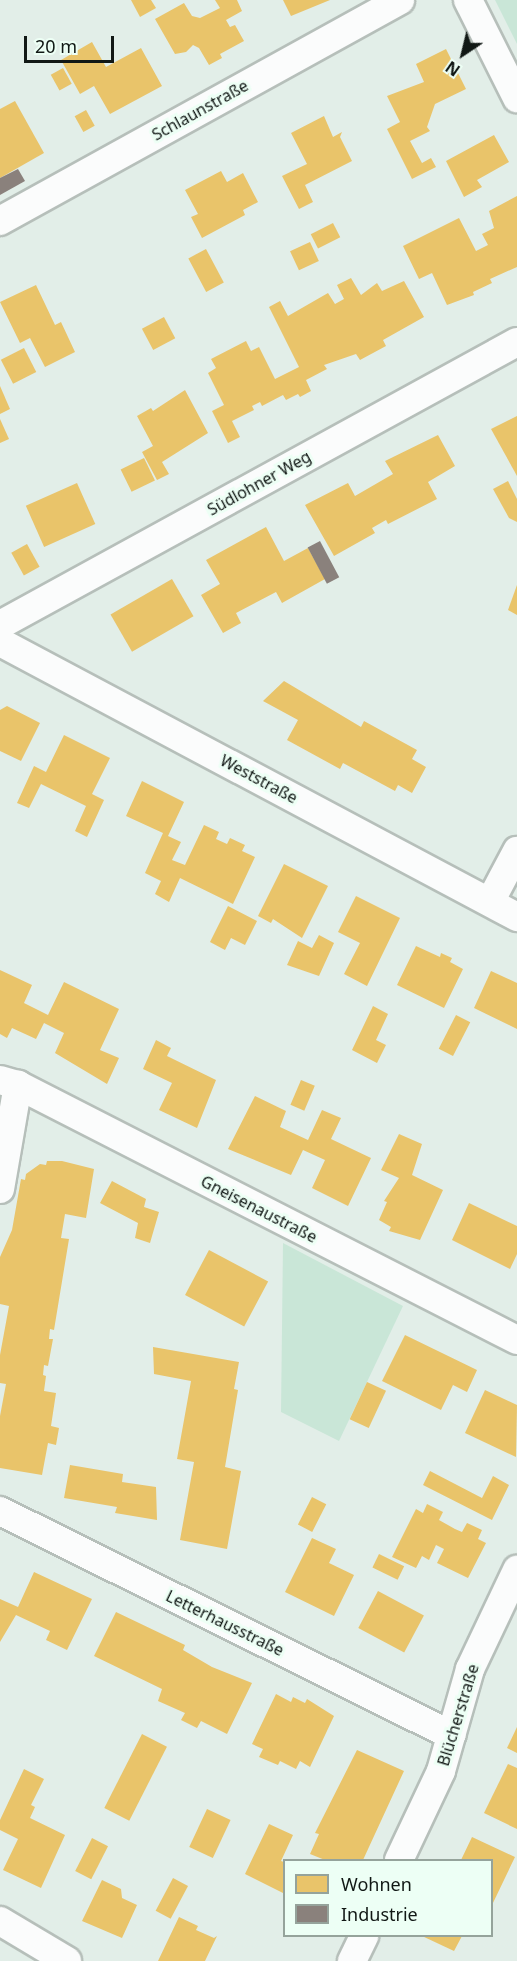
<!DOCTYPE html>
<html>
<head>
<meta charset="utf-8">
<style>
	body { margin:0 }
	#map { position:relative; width:517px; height:1961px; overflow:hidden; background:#e2eee8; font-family:"Noto Sans",sans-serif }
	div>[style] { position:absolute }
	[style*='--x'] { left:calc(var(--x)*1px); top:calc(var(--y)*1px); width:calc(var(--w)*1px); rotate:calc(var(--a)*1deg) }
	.green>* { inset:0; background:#c9e6d7 }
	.homes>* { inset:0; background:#e9c46a; transform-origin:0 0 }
	.industry>* { inset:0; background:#8a817c; transform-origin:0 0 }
	.roads { filter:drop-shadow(2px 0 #b6bfba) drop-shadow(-2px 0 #b6bfba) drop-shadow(0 2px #b6bfba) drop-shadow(0 -2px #b6bfba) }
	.minor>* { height:28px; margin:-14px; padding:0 14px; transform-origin:14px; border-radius:14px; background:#fbfcfc }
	span { translate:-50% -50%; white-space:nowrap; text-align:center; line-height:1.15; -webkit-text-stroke:6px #edfff5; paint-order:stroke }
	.street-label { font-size:16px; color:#111815 }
	.legend { position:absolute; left:283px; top:1859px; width:210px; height:78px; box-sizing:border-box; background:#edfff5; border:2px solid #95a39b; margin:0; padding:8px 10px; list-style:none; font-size:18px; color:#111815 }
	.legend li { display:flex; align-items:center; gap:12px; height:30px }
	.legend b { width:30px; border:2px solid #95a39b }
	.north { position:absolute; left:433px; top:24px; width:60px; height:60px; -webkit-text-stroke:4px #edfff5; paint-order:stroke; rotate:215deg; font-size:16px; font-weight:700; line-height:24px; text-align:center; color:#111815 }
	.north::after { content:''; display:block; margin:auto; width:21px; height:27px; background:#111815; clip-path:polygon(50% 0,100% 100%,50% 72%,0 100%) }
	.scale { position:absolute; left:24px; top:36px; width:90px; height:27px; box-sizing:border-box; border:3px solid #111815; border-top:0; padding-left:8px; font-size:18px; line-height:21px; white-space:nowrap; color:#111815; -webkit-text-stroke:4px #edfff5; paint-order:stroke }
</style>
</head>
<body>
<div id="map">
	<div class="green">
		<div style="clip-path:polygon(495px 0,517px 0,517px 44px)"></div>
		<div style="clip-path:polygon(283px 1243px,403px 1306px,339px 1441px,281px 1412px)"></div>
	</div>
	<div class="homes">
		<div style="clip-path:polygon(131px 0,151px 0,156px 8px,140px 17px)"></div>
		<div style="clip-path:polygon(215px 0,237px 0,242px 11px,226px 20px,230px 27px,235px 25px,244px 41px,220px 54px,222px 58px,209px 65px,199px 48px,193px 45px,186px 52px,175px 54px,155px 19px,184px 3px,192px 16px,200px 18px,220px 8px)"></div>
		<div style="clip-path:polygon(283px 0,330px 0,291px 16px)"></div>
		<div style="clip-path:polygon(92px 42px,106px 67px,141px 48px,162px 86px,110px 114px,94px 86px,80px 94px,61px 60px)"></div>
		<div style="clip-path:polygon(446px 49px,466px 89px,435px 104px,427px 127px,430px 131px,410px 141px,422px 163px,431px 158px,436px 167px,412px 179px,387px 129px,400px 122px,387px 96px,424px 82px,416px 64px)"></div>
		<div style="left:63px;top:68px;width:18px;height:14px;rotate:61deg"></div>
		<div style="clip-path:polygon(15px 101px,44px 153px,0 178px,0 109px)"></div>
		<div style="left:86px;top:110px;width:18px;height:13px;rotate:61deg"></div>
		<div style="clip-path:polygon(324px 116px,333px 137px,342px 132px,340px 137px,352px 161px,305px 185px,313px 202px,299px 209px,282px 176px,307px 164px,291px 133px)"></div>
		<div style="clip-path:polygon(494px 135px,509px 162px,477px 180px,482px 187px,464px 197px,446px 161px)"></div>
		<div style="clip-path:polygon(221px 171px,227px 182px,243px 173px,258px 202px,243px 210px,245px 215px,202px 238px,191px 217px,198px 214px,185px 190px)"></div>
		<div style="clip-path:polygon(517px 196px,517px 267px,490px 279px,492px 283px,473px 292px,474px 295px,447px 305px,432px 273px,419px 279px,403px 246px,459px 218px,476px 251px,488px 245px,482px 234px,494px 228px,489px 211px)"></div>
		<div style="left:333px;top:223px;width:16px;height:25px;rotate:63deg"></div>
		<div style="left:310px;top:242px;width:21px;height:22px;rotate:65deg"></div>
		<div style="left:206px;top:249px;width:38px;height:20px;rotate:62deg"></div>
		<div style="clip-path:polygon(351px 278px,361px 295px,377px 283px,382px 291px,404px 281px,424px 317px,383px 340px,386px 346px,360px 360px,356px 354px,324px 365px,327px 369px,306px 380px,311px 391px,300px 397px,298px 394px,286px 400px,283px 395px,262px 406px,260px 402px,252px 406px,254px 410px,232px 421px,240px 437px,228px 443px,212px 411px,224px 405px,208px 373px,216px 368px,211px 359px,246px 341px,251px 351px,259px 347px,275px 379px,299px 367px,269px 307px,280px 301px,288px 316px,328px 293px,335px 304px,344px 299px,337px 285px)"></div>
		<div style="clip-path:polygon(36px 285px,55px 325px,61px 322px,75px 352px,45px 367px,30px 338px,20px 343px,0 302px)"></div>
		<div style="left:164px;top:317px;width:24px;height:25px;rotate:62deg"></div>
		<div style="left:24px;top:348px;width:27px;height:26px;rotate:63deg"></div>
		<div style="clip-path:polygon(0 386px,10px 409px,0 414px)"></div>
		<div style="clip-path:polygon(185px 390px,208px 433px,162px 462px,169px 474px,157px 480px,142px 452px,153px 446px,137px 416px,151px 408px,153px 411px)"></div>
		<div style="clip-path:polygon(517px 416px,517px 476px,491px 429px)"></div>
		<div style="clip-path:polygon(0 419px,9px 439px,0 443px)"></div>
		<div style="clip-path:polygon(438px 435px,455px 466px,428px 482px,437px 499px,388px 524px,386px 520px,372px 528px,375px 533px,334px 556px,305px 505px,348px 483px,355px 496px,393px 474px,385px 461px)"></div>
		<div style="left:144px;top:458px;width:25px;height:26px;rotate:64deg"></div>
		<div style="clip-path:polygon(508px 481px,517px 499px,517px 522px,509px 518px,493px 489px)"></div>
		<div style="left:77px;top:483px;width:45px;height:56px;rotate:66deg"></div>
		<div style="clip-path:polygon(266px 527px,284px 561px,308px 548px,325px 579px,282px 603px,276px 592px,236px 613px,241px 623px,223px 633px,201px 595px,220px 584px,206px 560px)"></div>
		<div style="left:27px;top:544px;width:26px;height:18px;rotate:61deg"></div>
		<div style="left:172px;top:579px;width:43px;height:71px;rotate:60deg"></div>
		<div style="clip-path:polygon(517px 585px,517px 615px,508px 610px)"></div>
		<div style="clip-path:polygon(284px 681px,361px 727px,364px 721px,417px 750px,412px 759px,426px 767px,412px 793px,398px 785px,395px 791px,343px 763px,340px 769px,287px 740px,298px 720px,263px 701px)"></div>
		<div style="clip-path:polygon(7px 706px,40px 723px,21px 761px,0 751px,0 710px)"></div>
		<div style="clip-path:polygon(64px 735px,110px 758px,92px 794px,104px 800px,87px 837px,75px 831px,86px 806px,41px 784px,29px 808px,17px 803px,34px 766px,46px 772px)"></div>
		<div style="clip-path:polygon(142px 781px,184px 802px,168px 836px,181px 842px,172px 860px,185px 865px,204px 825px,219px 832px,216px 839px,227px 844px,230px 838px,245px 845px,242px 851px,255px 857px,233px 904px,180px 878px,169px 902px,155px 894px,161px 881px,145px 873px,163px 833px,126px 816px)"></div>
		<div style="clip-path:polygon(284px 864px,328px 886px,302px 938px,273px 919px,271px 923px,258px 916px)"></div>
		<div style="clip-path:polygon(356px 896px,400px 918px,367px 986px,344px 974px,360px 943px,338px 932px)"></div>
		<div style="clip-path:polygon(228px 906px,257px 921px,245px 945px,231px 938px,225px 950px,210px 942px)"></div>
		<div style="clip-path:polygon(319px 935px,334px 943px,319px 976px,287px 965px,298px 941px,312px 948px)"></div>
		<div style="clip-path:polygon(416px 946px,440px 957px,441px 953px,452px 958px,450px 962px,463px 969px,444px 1008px,397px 985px)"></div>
		<div style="clip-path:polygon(0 970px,32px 985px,24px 1003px,48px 1015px,64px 982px,119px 1009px,100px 1050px,119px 1058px,107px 1084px,55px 1053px,64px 1033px,44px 1023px,36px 1039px,12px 1028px,7px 1038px,0 1034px)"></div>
		<div style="clip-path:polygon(491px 971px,517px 983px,517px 1029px,474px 1008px)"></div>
		<div style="clip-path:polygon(373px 1006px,388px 1014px,376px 1040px,386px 1045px,377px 1063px,352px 1050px)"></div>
		<div style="left:456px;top:1015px;width:16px;height:38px;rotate:27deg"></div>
		<div style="clip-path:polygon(156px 1040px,171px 1048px,167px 1056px,216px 1080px,197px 1128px,159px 1110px,172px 1083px,143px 1069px)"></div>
		<div style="left:301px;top:1080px;width:15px;height:27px;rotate:23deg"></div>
		<div style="clip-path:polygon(255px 1096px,286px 1111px,280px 1127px,308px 1140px,322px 1110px,341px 1118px,331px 1139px,371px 1158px,348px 1206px,312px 1188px,325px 1160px,303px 1150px,291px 1175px,228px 1149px)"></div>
		<div style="clip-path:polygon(399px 1134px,422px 1144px,412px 1175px,443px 1190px,420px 1240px,389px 1231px,391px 1227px,379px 1220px,387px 1202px,384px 1201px,399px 1178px,381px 1170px)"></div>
		<div style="clip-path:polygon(47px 1161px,62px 1161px,94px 1169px,86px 1218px,65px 1214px,61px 1238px,69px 1239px,54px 1330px,50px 1329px,49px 1339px,53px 1339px,48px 1366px,44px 1365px,43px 1375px,46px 1376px,44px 1391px,56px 1393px,51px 1426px,59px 1428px,56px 1445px,48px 1443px,42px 1475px,0 1468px,0 1416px,6px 1384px,0 1383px,0 1355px,9px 1306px,0 1304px,0 1257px,12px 1230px,21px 1179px,25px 1180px,26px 1174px,40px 1164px,46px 1165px)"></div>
		<div style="clip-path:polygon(112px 1181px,146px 1199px,144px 1207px,159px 1212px,150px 1243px,135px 1238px,138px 1223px,100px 1203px)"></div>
		<div style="clip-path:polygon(469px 1203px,517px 1226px,517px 1254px,510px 1269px,452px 1240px)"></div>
		<div style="left:209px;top:1250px;width:67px;height:51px;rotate:28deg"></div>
		<div style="clip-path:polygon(405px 1335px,477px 1370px,467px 1392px,453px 1385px,441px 1410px,382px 1381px)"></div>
		<div style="clip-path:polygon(153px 1347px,239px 1362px,234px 1389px,238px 1390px,225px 1467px,241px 1471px,227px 1549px,180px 1540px,194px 1462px,177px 1459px,191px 1381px,154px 1374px)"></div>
		<div style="left:367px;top:1382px;width:21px;height:41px;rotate:25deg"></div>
		<div style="clip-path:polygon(485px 1390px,517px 1405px,516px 1457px,465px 1433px)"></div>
		<div style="clip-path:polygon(70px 1465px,123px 1474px,122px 1482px,156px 1487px,157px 1520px,115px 1513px,117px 1507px,64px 1498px)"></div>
		<div style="clip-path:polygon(430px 1471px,482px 1498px,493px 1476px,509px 1485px,492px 1520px,423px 1485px)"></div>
		<div style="left:312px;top:1497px;width:16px;height:31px;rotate:27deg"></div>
		<div style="clip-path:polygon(427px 1504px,443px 1512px,439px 1520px,455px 1529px,462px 1532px,467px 1523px,482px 1530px,478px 1539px,486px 1543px,468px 1578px,437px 1563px,444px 1549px,436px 1545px,429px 1560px,422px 1556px,416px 1568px,392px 1557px,416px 1509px,423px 1513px)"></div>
		<div style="clip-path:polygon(312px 1538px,336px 1549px,329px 1563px,354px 1575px,334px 1616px,285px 1592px)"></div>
		<div style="left:379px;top:1554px;width:28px;height:15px;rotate:26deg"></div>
		<div style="clip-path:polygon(34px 1572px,92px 1599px,67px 1650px,46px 1640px,50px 1631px,16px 1615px,0 1642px,0 1599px,18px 1607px)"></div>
		<div style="left:378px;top:1591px;width:52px;height:42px;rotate:28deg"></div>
		<div style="clip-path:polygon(116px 1612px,185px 1645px,183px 1650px,212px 1667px,252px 1683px,227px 1734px,201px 1721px,197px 1728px,181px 1720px,185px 1713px,158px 1701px,162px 1689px,94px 1656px)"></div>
		<div style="clip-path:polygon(276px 1694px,291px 1702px,293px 1697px,305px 1703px,307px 1699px,334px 1716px,310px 1767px,300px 1761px,296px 1769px,280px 1761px,278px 1765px,259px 1757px,263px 1749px,252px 1744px)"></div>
		<div style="clip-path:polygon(517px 1727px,517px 1753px,507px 1748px)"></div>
		<div style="left:142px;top:1734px;width:28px;height:83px;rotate:27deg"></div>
		<div style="clip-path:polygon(357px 1750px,404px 1771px,363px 1860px,325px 1860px,310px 1854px,319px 1834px,315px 1833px)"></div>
		<div style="clip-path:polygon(508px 1764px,517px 1768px,517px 1829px,484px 1813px)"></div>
		<div style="clip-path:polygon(24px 1769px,44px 1779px,31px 1805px,35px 1807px,30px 1818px,65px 1835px,41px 1888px,3px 1870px,18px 1839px,0 1830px,0 1820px)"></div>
		<div style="left:207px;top:1809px;width:26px;height:42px;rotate:25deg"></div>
		<div style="clip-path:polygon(269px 1824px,293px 1835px,281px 1861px,284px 1862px,283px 1893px,245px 1874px)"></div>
		<div style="clip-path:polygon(472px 1837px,515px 1857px,492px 1905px,492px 1860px,461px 1860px)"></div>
		<div style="left:92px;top:1838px;width:18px;height:37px;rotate:27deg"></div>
		<div style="left:173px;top:1878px;width:17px;height:37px;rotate:28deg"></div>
		<div style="clip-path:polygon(102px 1880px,121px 1889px,122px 1898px,137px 1905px,122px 1938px,82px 1921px)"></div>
		<div style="clip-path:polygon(179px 1917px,198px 1926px,196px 1930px,214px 1938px,217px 1936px,205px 1961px,158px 1961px)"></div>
		<div style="clip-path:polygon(422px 1936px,462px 1936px,454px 1951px)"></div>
	</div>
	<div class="industry">
		<div style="clip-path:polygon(18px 169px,25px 181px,0 195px,0 178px)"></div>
		<div style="left:320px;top:541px;width:41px;height:14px;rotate:62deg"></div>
	</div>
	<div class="roads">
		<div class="minor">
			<div style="--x:468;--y:0;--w:110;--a:63.4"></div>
			<div style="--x:0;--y:221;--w:457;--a:-28.9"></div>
			<div style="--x:0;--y:625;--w:589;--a:-28.7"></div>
			<div style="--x:0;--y:642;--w:586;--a:28.01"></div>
			<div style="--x:490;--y:902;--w:58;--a:-62.1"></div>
			<div style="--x:0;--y:1080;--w:19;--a:16"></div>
			<div style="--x:18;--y:1085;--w:560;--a:27.07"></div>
			<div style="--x:0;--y:1189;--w:106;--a:-80.2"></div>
			<div style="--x:0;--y:1511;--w:504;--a:26.41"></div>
			<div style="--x:399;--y:1860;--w:98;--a:-64.7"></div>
			<div style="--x:441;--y:1771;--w:106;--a:-74.1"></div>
			<div style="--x:470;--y:1669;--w:110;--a:-64.6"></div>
			<div style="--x:0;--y:1921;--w:78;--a:30.8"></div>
			<div style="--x:352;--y:1961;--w:28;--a:-64"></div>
		</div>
	</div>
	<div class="street-label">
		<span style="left:200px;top:110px;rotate:-29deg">Schlaunstraße</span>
		<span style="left:259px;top:483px;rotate:-29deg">Südlohner Weg</span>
		<span style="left:259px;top:779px;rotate:28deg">Weststraße</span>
		<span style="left:259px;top:1209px;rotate:27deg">Gneisenaustraße</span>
		<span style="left:225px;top:1623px;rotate:26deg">Letterhausstraße</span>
		<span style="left:458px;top:1715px;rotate:-73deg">Blücherstraße</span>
	</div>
	<ul class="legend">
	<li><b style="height:16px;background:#e9c46a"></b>Wohnen</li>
	<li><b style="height:16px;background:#8a817c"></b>Industrie</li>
	</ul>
	<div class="north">N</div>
	<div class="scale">20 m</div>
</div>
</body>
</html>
